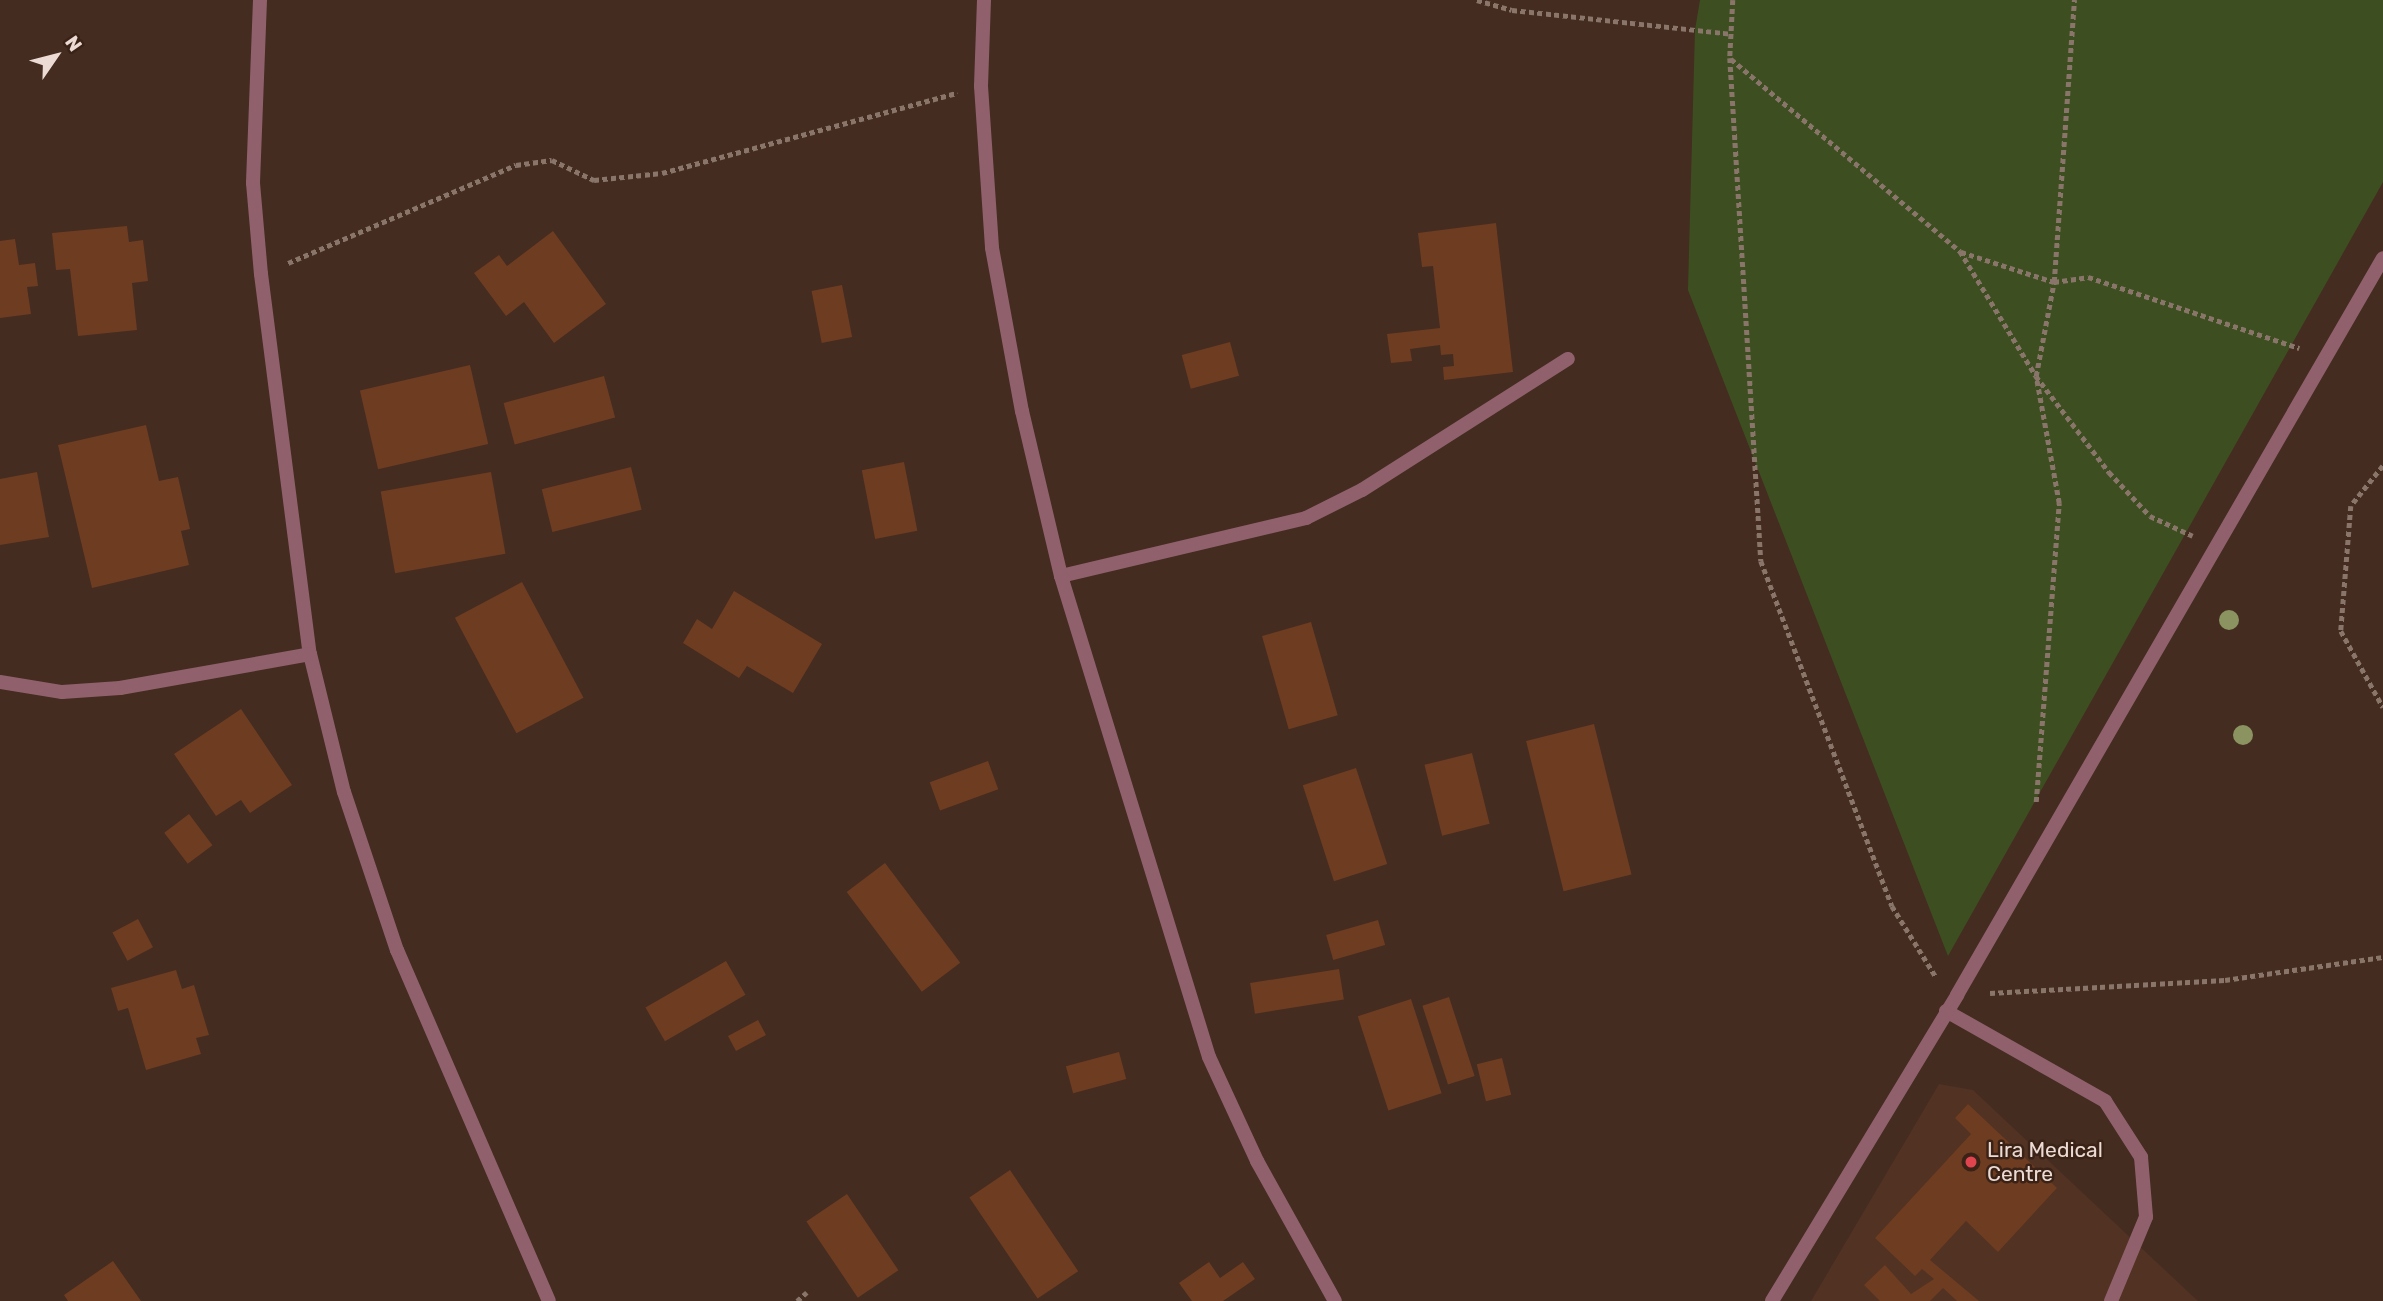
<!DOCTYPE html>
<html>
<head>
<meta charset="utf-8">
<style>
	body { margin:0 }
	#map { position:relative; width:2383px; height:1301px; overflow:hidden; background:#442c20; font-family:Rubik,sans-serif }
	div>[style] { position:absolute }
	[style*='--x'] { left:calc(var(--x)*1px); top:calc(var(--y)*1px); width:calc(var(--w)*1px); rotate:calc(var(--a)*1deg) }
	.built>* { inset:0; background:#513223 }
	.green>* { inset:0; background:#3d4f21 }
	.building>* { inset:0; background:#6e3c21; transform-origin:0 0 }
	.path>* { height:4.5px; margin-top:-2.25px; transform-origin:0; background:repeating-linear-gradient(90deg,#8a756b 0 5px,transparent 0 8.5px) }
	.service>* { height:14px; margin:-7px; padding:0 7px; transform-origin:7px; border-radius:7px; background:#90616c }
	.minor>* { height:14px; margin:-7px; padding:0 7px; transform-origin:7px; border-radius:7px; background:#90616c }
	.tertiary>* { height:14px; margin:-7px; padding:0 7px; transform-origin:7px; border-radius:7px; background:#90616c }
	.trees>* { width:20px; height:20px; margin:-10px; border-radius:50%; background:#8b9361 }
	.dots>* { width:19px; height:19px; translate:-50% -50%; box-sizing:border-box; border:4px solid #3a2216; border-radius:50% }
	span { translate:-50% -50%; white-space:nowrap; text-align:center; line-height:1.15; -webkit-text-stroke:5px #3a2216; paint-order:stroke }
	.poi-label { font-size:21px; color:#ecdbd4 }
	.left { translate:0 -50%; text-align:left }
	.north { position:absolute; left:21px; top:21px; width:70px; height:70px; -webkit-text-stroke:5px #3a2216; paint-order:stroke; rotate:55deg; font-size:19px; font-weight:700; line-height:28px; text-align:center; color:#ecdbd4 }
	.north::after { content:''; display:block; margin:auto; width:24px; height:32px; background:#ecdbd4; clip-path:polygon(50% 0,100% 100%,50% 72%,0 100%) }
</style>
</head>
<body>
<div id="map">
	<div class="built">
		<div style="clip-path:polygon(1939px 1084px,1973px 1090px,2198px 1301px,1811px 1301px)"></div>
	</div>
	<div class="green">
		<div style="clip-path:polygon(1700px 0,2383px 0,2383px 182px,1948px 956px,1688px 290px,1695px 30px)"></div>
	</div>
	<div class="building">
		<div style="clip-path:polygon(1496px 223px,1513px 372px,1444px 380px,1443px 367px,1454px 366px,1453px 354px,1441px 355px,1440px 345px,1410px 349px,1412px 361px,1391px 363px,1387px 334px,1440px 328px,1433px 266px,1422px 267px,1418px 233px)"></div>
		<div style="clip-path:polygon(127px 226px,129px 242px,143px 240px,148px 281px,132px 283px,137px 330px,78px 336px,70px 269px,56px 270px,52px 233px)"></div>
		<div style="clip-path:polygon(553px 231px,606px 304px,554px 343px,524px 302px,506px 316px,474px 273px,499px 255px,507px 266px)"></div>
		<div style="clip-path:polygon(15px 239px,19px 265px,35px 263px,38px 286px,27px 287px,31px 314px,0 318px,0 241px)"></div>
		<div style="left:842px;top:285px;width:53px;height:31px;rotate:79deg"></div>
		<div style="left:1230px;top:342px;width:35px;height:50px;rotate:75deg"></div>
		<div style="left:470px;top:365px;width:81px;height:113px;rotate:77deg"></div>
		<div style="left:604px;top:376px;width:43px;height:104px;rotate:75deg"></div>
		<div style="clip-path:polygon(146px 425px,159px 481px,178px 477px,190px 529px,181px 531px,189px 565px,92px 588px,58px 445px)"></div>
		<div style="left:904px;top:462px;width:70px;height:43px;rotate:79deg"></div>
		<div style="left:631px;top:467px;width:44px;height:92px;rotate:76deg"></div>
		<div style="clip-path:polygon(37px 472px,49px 537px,0 545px,0 479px)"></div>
		<div style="left:491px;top:472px;width:83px;height:112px;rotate:80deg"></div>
		<div style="left:522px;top:582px;width:131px;height:76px;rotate:62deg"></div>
		<div style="clip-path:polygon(734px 591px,822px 644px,793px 693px,747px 666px,739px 678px,683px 643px,697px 619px,712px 629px)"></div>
		<div style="left:1311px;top:622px;width:97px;height:51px;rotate:74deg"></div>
		<div style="clip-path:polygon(241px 709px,292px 785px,250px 813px,241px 800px,216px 816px,174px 754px)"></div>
		<div style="left:1594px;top:724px;width:155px;height:70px;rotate:76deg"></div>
		<div style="left:1472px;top:753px;width:73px;height:49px;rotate:76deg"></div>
		<div style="left:988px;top:761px;width:30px;height:62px;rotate:70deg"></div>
		<div style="left:1356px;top:768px;width:101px;height:56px;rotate:72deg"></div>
		<div style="left:189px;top:814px;width:39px;height:31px;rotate:53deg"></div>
		<div style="left:885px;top:863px;width:125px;height:48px;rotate:53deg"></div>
		<div style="left:138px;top:919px;width:32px;height:29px;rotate:62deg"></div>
		<div style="left:1378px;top:920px;width:26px;height:54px;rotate:74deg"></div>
		<div style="left:726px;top:961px;width:39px;height:93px;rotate:60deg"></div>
		<div style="left:1339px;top:969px;width:31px;height:90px;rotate:81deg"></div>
		<div style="clip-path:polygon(176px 970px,182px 989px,194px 985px,209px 1035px,196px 1038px,201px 1054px,146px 1070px,128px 1008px,118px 1011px,111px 988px)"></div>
		<div style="left:1449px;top:997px;width:83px;height:28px;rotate:72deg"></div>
		<div style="left:1411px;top:999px;width:99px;height:56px;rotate:72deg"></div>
		<div style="left:758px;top:1020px;width:17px;height:34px;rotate:62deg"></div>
		<div style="left:1119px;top:1052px;width:28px;height:55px;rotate:75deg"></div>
		<div style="left:1502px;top:1058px;width:38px;height:26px;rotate:76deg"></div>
		<div style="clip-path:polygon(1968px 1104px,2057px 1188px,1998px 1252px,1966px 1221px,1930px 1260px,1979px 1301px,1957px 1301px,1943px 1288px,1930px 1301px,1880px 1301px,1864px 1285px,1885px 1265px,1911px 1294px,1934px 1279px,1922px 1269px,1915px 1276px,1875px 1238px,1971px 1134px,1955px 1118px)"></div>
		<div style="left:1010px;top:1170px;width:122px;height:49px;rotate:56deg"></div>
		<div style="left:847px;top:1194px;width:92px;height:49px;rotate:56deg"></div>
		<div style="clip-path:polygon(113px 1261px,141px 1301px,68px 1301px,64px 1295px)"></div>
		<div style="clip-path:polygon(1209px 1262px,1220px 1278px,1243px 1262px,1255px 1279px,1223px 1301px,1192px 1301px,1179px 1283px)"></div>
	</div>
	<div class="path">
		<div style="--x:1477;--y:0;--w:36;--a:16"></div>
		<div style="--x:1512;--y:10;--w:221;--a:6.2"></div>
		<div style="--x:1733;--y:0;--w:58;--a:93"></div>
		<div style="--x:1730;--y:58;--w:504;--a:86.47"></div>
		<div style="--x:1761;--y:561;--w:369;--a:69.2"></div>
		<div style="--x:1892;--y:906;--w:84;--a:58.2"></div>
		<div style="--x:1731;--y:59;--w:299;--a:40"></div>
		<div style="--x:1960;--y:251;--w:146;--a:58.7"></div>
		<div style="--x:2036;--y:376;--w:121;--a:52.8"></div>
		<div style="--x:2109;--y:472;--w:60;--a:47"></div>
		<div style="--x:2150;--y:516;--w:47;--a:24.9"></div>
		<div style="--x:1961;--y:252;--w:98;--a:17.9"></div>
		<div style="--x:2054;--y:282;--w:34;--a:-8"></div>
		<div style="--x:2088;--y:277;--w:223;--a:18.6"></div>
		<div style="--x:288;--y:263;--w:248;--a:-23.3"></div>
		<div style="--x:516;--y:165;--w:36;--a:-8"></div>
		<div style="--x:552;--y:160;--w:47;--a:25.5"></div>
		<div style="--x:594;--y:180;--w:68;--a:-5.9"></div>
		<div style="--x:662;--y:173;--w:306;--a:-15.2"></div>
		<div style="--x:2383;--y:466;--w:51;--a:128.7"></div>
		<div style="--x:2351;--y:506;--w:125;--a:94.6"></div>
		<div style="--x:2341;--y:631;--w:87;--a:61.1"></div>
		<div style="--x:2036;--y:802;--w:300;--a:-85.6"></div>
		<div style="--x:2059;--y:503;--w:129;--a:-100.3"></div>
		<div style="--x:2036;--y:376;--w:96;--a:-79.2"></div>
		<div style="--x:2054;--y:282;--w:283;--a:-85.9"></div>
		<div style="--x:1990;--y:993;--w:235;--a:-3.2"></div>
		<div style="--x:2225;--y:980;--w:160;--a:-8.3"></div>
		<div style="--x:797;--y:1301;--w:13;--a:-42"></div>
	</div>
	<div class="service">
		<div style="--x:1061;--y:576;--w:252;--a:-13.3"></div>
		<div style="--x:1306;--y:518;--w:63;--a:-26.6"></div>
		<div style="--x:1362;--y:490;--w:244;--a:-32.5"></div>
		<div style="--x:1946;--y:1011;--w:183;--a:29.5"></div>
		<div style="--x:2105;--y:1101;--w:67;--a:57.3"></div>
		<div style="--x:2141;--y:1157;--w:60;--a:85.2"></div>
		<div style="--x:2146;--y:1217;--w:91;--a:112.6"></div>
	</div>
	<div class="minor">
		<div style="--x:260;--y:0;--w:183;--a:92.2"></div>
		<div style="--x:253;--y:183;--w:91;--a:85"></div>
		<div style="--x:261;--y:274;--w:383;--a:82.7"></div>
		<div style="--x:310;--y:654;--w:142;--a:76.2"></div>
		<div style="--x:344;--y:792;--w:167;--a:71.5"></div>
		<div style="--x:397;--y:950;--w:382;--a:66.6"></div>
		<div style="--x:984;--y:0;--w:86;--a:92"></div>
		<div style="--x:981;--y:86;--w:162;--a:86.1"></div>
		<div style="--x:992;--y:248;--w:166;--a:79.6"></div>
		<div style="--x:1022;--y:411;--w:170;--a:76.7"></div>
		<div style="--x:1061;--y:576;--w:503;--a:72.9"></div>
		<div style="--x:1209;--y:1057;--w:115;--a:65.2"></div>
		<div style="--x:1257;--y:1161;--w:160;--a:60.9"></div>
		<div style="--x:0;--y:682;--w:63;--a:9.2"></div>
		<div style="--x:62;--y:692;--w:58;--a:-3.9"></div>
		<div style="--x:120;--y:688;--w:193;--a:-10.1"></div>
	</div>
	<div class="tertiary">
		<div style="--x:1772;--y:1301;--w:358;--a:-58.8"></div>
		<div style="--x:1957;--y:995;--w:851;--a:-59.97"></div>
	</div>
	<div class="trees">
		<div style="left:2229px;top:620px"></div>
		<div style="left:2243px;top:735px"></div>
	</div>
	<div class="dots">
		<div style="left:1971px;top:1162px;background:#e0444e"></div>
	</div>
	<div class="poi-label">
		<span class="left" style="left:1987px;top:1162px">Lira Medical<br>Centre</span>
	</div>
	<div class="north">N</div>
</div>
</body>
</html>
